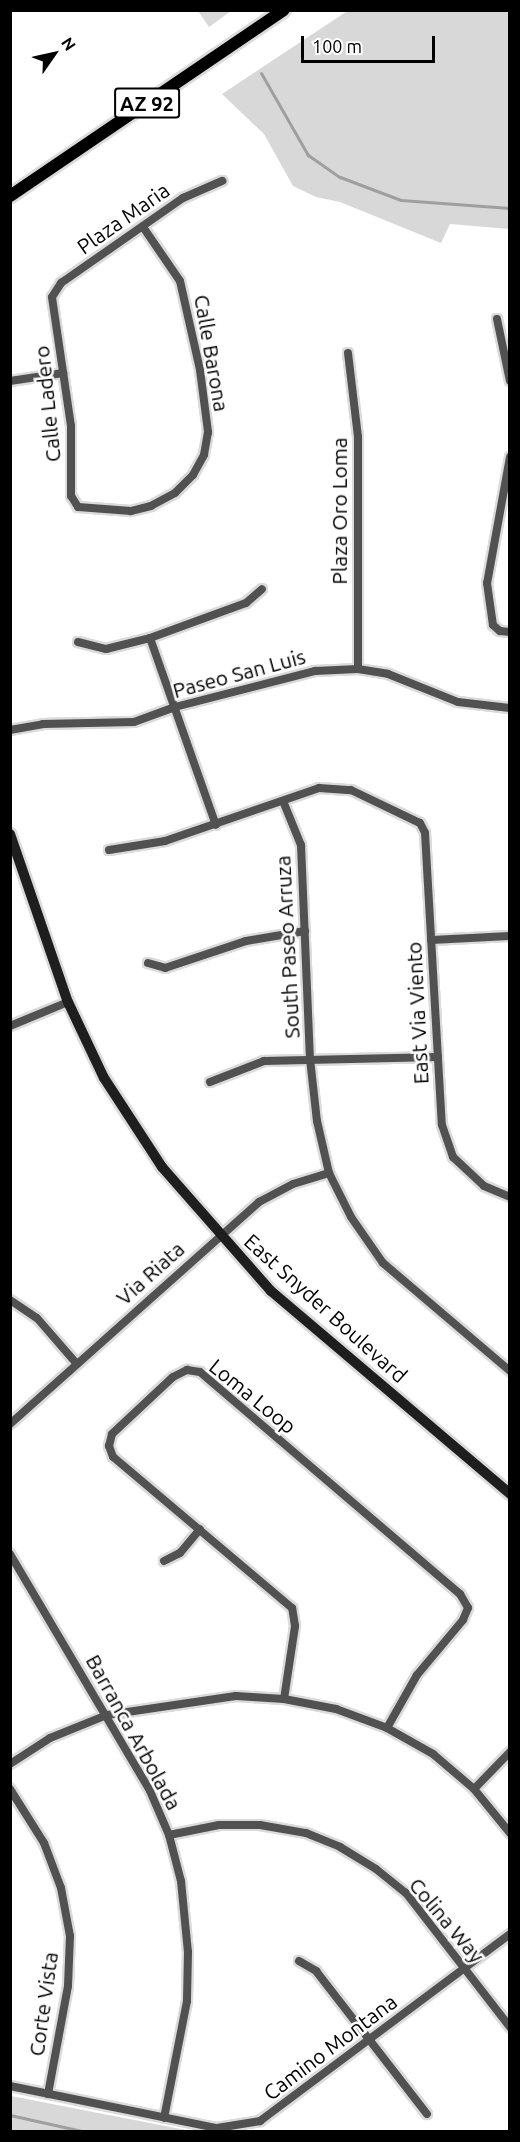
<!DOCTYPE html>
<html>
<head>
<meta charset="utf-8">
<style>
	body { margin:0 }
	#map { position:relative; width:520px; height:2142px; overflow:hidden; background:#fff; font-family:Ubuntu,sans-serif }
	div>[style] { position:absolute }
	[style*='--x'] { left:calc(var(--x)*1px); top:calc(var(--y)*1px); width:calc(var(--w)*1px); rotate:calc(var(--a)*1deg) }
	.green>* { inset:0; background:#d8d8d8 }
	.stream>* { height:3px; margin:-1.5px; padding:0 1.5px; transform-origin:1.5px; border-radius:1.5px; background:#9f9f9f }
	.roads { filter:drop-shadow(2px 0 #dbdbdb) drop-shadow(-2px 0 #dbdbdb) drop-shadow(0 2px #dbdbdb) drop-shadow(0 -2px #dbdbdb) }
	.street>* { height:8px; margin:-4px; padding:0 4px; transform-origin:4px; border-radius:4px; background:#515151 }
	.secondary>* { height:10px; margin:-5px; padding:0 5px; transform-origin:5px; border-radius:5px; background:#1e1e1e }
	.primary>* { height:12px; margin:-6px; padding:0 6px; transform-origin:6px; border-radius:6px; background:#000 }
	span { translate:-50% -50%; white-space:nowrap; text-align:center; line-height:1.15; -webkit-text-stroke:5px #fff; paint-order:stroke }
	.shield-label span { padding:2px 4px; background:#fff; border:2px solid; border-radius:4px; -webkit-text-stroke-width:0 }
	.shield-label { font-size:20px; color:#000; font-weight:700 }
	.street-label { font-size:21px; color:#000 }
	.frame { position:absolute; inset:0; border:12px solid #000; pointer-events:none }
	.north { position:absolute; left:24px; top:24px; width:60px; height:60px; -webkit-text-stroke:4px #fff; paint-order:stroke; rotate:56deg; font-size:16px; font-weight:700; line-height:24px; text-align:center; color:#000 }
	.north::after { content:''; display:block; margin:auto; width:21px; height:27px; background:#000; clip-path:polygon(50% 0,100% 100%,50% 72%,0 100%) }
	.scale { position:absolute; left:301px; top:36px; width:134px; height:27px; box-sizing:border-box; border:3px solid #000; border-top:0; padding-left:8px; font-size:18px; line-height:21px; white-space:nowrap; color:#000; -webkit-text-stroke:4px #fff; paint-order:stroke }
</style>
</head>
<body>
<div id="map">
	<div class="green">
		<div style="clip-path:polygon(349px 10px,509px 11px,509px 229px,450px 224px,441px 243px,340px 202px,316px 197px,293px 186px,264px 134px,222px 94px)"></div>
		<div style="clip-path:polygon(198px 11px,231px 11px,209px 27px)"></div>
		<div style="clip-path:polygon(10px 2096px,11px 2096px,191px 2131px,11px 2131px)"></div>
	</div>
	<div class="stream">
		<div style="--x:261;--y:73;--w:95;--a:60.2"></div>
		<div style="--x:308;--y:155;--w:39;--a:35"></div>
		<div style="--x:340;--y:177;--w:65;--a:20.7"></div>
		<div style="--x:401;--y:200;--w:109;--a:4.2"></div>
		<div style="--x:10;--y:2115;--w:78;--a:12.6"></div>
	</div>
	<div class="roads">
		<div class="street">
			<div style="--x:143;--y:227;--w:65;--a:55.6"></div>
			<div style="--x:180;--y:281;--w:91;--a:77.3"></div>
			<div style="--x:200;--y:370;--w:63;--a:82.6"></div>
			<div style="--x:208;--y:432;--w:23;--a:100"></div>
			<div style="--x:204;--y:455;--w:23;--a:119"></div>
			<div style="--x:193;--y:475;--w:25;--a:135"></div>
			<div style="--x:175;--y:493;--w:27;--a:152"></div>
			<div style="--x:151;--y:506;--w:21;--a:166"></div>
			<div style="--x:131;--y:511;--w:53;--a:-175.7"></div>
			<div style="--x:78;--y:507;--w:13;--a:-122"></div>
			<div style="--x:71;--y:496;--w:70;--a:-90"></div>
			<div style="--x:71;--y:426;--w:130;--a:-98.4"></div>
			<div style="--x:52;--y:297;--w:17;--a:-57"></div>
			<div style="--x:61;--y:283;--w:149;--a:-34.9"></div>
			<div style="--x:183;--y:198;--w:43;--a:-23.6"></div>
			<div style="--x:497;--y:319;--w:63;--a:78.2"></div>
			<div style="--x:348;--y:353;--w:85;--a:83.2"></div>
			<div style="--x:358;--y:437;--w:232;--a:90"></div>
			<div style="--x:10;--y:381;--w:54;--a:-8.6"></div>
			<div style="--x:510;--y:457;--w:128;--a:100.3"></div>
			<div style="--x:487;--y:583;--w:42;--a:81.9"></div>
			<div style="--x:493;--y:625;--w:9;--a:41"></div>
			<div style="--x:500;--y:631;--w:10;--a:6"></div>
			<div style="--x:150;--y:638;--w:198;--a:70.6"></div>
			<div style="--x:78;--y:642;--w:29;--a:14"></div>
			<div style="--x:106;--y:649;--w:45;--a:-14"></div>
			<div style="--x:150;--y:638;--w:102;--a:-20"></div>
			<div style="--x:246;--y:603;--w:21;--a:-41"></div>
			<div style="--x:10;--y:730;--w:34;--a:-10"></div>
			<div style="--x:43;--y:724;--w:91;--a:-1.3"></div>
			<div style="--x:134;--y:722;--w:44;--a:-20.1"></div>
			<div style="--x:175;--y:707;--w:145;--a:-14.4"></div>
			<div style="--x:315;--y:671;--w:43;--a:-2.7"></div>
			<div style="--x:358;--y:669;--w:30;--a:9"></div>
			<div style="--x:388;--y:674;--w:75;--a:21.8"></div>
			<div style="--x:458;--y:702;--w:52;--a:6.6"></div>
			<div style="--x:283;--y:801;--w:48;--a:67.8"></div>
			<div style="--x:301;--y:845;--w:214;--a:87.6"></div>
			<div style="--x:310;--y:1059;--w:62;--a:83.6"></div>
			<div style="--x:317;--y:1121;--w:53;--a:77"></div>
			<div style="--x:329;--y:1173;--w:49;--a:63.4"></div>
			<div style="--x:351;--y:1217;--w:56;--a:55.2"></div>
			<div style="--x:383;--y:1263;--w:167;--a:40.4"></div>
			<div style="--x:109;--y:850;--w:57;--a:-9.1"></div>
			<div style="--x:165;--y:841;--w:163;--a:-19"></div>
			<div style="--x:319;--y:788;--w:32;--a:4"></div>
			<div style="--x:351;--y:790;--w:76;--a:25.6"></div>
			<div style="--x:420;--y:823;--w:11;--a:63"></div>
			<div style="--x:425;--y:833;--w:292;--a:86.7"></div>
			<div style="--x:442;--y:1125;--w:34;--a:71"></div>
			<div style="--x:453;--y:1157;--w:42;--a:43.1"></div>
			<div style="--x:484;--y:1186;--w:28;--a:23"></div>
			<div style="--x:431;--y:940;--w:79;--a:-2.9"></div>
			<div style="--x:148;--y:963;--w:18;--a:16"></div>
			<div style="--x:165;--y:968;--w:85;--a:-18.4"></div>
			<div style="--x:246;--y:941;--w:60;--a:-9.6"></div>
			<div style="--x:10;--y:1026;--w:63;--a:-22.5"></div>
			<div style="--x:210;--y:1082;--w:58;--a:-21.3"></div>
			<div style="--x:264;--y:1061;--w:174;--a:-1.3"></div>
			<div style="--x:10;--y:1300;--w:32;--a:34"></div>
			<div style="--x:37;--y:1318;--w:61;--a:49"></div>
			<div style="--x:10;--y:1424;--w:334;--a:-41.7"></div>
			<div style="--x:259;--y:1202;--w:38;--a:-28"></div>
			<div style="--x:293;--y:1184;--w:38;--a:-17"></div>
			<div style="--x:10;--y:1554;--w:275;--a:59.4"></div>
			<div style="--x:150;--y:1791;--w:48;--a:66.6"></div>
			<div style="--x:169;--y:1835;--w:48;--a:75.4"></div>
			<div style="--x:181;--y:1881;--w:71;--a:84.4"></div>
			<div style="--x:188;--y:1952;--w:49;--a:91.2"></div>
			<div style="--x:187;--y:2001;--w:119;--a:101.1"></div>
			<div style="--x:164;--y:1561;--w:18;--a:-27"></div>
			<div style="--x:180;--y:1553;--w:31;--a:-50"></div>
			<div style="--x:284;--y:1699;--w:74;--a:-81.4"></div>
			<div style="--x:295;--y:1626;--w:18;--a:-99"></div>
			<div style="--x:292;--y:1608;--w:234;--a:-139.8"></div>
			<div style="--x:113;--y:1457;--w:12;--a:-110"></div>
			<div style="--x:109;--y:1446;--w:12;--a:-76"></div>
			<div style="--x:112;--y:1434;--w:83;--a:-43.1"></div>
			<div style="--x:173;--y:1377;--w:16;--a:-27"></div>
			<div style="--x:187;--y:1370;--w:13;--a:9"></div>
			<div style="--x:200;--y:1372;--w:342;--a:40.5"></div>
			<div style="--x:460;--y:1594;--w:16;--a:60"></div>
			<div style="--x:468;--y:1608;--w:13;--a:113"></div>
			<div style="--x:463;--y:1620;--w:72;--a:129.9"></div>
			<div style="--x:417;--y:1675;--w:61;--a:119.5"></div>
			<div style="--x:10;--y:1764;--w:48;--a:-33"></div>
			<div style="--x:50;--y:1738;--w:61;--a:-22"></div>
			<div style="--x:107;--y:1715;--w:130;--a:-8.4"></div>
			<div style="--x:236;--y:1696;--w:48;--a:3.6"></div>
			<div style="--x:284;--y:1699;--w:53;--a:10.9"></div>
			<div style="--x:336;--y:1709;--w:54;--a:20.4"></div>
			<div style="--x:387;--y:1728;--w:53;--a:29.5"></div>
			<div style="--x:433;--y:1754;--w:54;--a:40.5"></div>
			<div style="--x:474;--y:1789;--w:57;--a:50.7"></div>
			<div style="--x:10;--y:1789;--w:64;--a:57.8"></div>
			<div style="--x:44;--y:1843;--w:48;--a:69.3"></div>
			<div style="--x:61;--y:1888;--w:49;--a:79.4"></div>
			<div style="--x:70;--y:1936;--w:50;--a:92.3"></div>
			<div style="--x:68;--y:1986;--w:110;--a:100.5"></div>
			<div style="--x:474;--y:1789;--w:52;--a:-45.8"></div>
			<div style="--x:169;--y:1835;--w:51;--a:-11.3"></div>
			<div style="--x:219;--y:1825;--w:41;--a:0"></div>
			<div style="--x:260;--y:1825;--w:47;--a:9.9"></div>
			<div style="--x:306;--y:1833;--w:37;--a:22"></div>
			<div style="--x:340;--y:1847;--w:42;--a:31.4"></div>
			<div style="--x:376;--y:1869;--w:38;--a:39"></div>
			<div style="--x:406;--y:1893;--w:170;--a:52.2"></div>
			<div style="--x:299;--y:1961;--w:20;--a:30"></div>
			<div style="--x:316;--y:1971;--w:181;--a:52.2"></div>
			<div style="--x:10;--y:2086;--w:211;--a:11.5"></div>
			<div style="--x:217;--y:2128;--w:44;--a:-9.2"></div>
			<div style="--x:260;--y:2121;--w:312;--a:-36.8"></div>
		</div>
		<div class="secondary">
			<div style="--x:10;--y:834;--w:178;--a:71"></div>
			<div style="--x:68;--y:1002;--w:84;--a:64.7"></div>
			<div style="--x:104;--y:1078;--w:106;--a:56.9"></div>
			<div style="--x:162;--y:1167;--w:165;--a:48.7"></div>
			<div style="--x:271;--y:1291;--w:314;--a:40.3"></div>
		</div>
		<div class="primary">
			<div style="--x:10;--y:196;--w:331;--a:-34.2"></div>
		</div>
	</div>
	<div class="shield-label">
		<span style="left:147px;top:103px">AZ 92</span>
	</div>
	<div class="street-label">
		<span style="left:123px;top:218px;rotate:-35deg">Plaza Maria</span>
		<span style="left:212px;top:353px;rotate:80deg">Calle Barona</span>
		<span style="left:47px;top:404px;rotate:-96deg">Calle Ladero</span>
		<span style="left:339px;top:511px;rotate:-90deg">Plaza Oro Loma</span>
		<span style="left:239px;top:673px;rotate:-15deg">Paseo San Luis</span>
		<span style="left:287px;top:947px;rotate:-93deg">South Paseo Arruza</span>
		<span style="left:417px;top:1013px;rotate:-93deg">East Via Viento</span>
		<span style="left:150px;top:1273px;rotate:-42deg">Via Riata</span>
		<span style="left:326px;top:1308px;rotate:42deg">East Snyder Boulevard</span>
		<span style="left:253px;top:1396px;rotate:39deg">Loma Loop</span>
		<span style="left:134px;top:1732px;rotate:61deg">Barranca Arbolada</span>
		<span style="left:447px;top:1920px;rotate:50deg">Colina Way</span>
		<span style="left:43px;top:2004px;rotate:-82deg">Corte Vista</span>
		<span style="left:330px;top:2047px;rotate:-37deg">Camino Montana</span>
	</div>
	<div class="frame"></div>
	<div class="north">N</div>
	<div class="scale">100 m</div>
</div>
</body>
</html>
